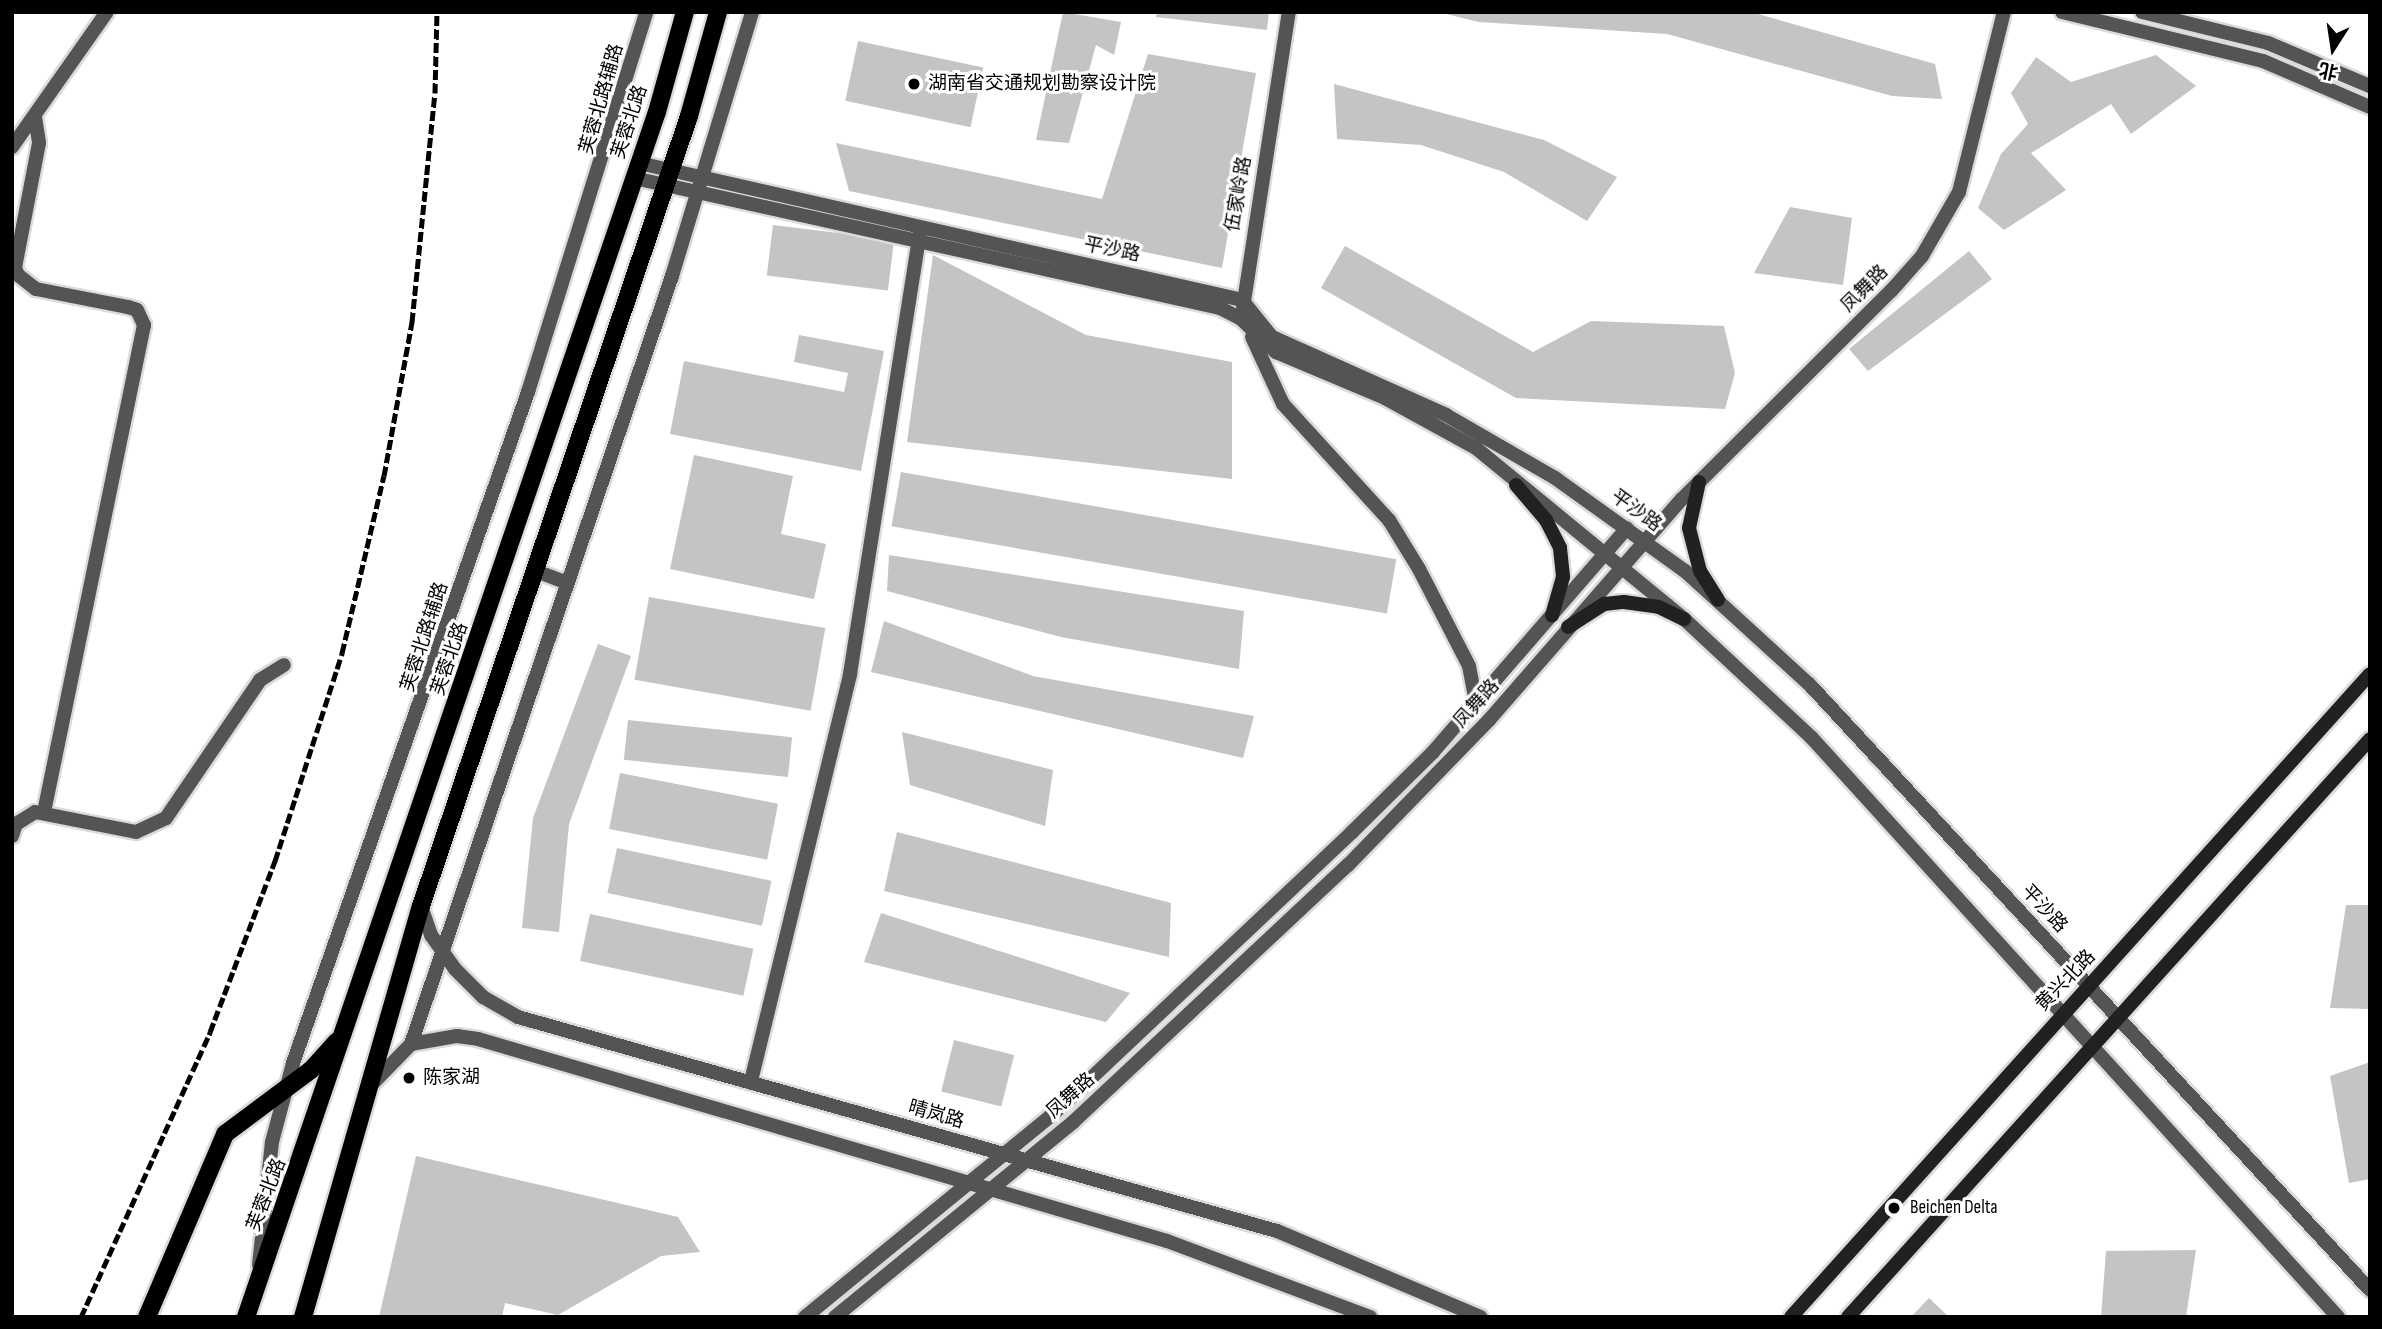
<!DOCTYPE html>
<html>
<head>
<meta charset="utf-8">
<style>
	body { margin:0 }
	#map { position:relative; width:2382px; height:1329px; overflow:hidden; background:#fff; font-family:"Sofia Sans Condensed","Noto Sans SC",sans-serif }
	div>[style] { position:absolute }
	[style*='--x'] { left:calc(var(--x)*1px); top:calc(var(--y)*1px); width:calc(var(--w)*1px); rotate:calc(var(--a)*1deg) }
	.building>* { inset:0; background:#c4c4c4; transform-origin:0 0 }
	.roads { filter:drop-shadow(2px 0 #dbdbdb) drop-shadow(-2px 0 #dbdbdb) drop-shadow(0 2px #dbdbdb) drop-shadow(0 -2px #dbdbdb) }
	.minor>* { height:14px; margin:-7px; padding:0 7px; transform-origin:7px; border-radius:7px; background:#545454 }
	.tertiary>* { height:14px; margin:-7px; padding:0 7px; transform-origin:7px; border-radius:7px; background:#545454 }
	.secondary>* { height:14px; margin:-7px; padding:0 7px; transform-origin:7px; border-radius:7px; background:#212121 }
	.primary>* { height:18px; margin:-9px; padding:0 9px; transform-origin:9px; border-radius:9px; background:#000 }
	.rail>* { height:5px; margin-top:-2.5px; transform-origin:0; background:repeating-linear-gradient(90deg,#000 0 10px,transparent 0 13.5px) }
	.dots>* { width:19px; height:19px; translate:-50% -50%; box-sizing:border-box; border:4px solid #fff; border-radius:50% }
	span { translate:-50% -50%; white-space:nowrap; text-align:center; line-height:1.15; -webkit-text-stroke:6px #fff; paint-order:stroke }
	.poi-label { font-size:19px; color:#000 }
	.left { translate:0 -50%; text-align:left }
	.street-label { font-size:19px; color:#000 }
	.frame { position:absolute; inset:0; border:14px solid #000; pointer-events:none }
	.north { position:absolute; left:2298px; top:14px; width:70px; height:70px; -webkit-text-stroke:5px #fff; paint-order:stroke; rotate:192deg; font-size:19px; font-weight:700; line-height:28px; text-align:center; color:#000 }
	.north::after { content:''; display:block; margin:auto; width:24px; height:32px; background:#000; clip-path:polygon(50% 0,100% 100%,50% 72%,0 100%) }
</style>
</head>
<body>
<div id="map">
	<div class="building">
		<div style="clip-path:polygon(1063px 12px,1121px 22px,1114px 55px,1096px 45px,1069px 143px,1036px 140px)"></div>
		<div style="clip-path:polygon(1157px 12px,1269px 12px,1267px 30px,1156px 17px)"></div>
		<div style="clip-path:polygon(1751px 12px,1935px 64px,1942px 99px,1892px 96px,1667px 34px,1479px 22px,1442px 13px)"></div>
		<div style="left:858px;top:41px;width:128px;height:61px;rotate:12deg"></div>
		<div style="clip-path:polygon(1148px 54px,1256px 73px,1222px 268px,849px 191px,836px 143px,1102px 199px)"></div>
		<div style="clip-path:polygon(2156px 55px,2196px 86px,2131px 134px,2111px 104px,2031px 153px,2066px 190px,2004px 230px,1978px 208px,2001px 154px,2028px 124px,2011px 93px,2036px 57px,2071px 82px)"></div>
		<div style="clip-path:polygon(1334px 84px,1544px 140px,1617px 177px,1587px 221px,1504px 172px,1421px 145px,1337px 139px)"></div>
		<div style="clip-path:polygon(1790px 207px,1852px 218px,1843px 285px,1754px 273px)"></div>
		<div style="left:773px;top:225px;width:122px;height:51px;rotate:7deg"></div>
		<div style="clip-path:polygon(1345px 246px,1533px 352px,1591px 321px,1724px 326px,1735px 373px,1725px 409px,1516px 398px,1321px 288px)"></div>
		<div style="clip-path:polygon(1969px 251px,1992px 279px,1868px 371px,1849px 349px)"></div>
		<div style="clip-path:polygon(933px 255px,1086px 335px,1232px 362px,1232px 479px,907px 442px)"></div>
		<div style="clip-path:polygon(799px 335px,884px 351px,861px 471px,670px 434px,684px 361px,844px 392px,848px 373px,794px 362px)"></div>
		<div style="clip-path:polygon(694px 455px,793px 476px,781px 534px,826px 544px,814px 599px,670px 569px)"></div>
		<div style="left:901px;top:472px;width:503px;height:55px;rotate:10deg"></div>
		<div style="clip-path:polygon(889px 555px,1244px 611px,1239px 669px,1061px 637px,887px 591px)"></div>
		<div style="left:649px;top:597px;width:179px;height:84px;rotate:10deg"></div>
		<div style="clip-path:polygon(884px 621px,1033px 676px,1254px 716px,1243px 758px,871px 672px)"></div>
		<div style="clip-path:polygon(598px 644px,631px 656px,569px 824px,559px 932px,522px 928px,533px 818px)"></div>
		<div style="left:628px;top:720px;width:165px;height:40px;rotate:6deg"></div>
		<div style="clip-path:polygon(902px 732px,1053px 770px,1045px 826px,910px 785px)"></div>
		<div style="left:620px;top:773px;width:161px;height:57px;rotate:11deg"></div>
		<div style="clip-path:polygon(897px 832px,1171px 903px,1169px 957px,884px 891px)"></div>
		<div style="left:617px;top:848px;width:158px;height:46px;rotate:12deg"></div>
		<div style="clip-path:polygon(2346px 905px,2370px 905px,2370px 1009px,2330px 1008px)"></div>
		<div style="clip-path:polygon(881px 913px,1130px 993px,1106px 1022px,864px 962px)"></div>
		<div style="left:590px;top:914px;width:167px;height:48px;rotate:12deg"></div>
		<div style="left:954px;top:1040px;width:62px;height:53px;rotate:14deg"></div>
		<div style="clip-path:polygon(2370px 1062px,2370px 1179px,2349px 1183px,2330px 1076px)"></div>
		<div style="clip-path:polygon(416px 1156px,678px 1217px,700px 1252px,661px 1256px,558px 1315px,505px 1303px,502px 1317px,379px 1317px)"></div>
		<div style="clip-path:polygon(2196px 1250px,2186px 1317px,2101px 1317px,2106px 1251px)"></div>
		<div style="clip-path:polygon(1929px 1298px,1949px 1317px,1911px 1317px)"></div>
	</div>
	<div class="roads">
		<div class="minor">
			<div style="--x:35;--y:117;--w:26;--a:81"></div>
			<div style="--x:39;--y:143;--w:127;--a:100.9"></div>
			<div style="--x:15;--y:268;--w:8;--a:67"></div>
			<div style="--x:18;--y:275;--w:23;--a:38"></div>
			<div style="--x:36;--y:289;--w:94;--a:11.1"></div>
			<div style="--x:128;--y:307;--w:9;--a:18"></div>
			<div style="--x:137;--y:310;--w:17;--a:65"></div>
			<div style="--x:144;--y:325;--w:497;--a:101.6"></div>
			<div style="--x:12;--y:836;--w:13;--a:-72"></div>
			<div style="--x:16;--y:824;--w:22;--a:-32"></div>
			<div style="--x:35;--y:812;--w:103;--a:11.2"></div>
			<div style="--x:136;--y:832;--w:33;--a:-25"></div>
			<div style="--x:166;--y:818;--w:167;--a:-55.7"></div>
			<div style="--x:260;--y:680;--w:28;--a:-32"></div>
			<div style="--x:751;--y:1081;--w:419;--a:-76.3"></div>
			<div style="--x:850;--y:674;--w:449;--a:-81"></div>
		</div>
		<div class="tertiary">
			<div style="--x:2062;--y:12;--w:207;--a:13.7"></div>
			<div style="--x:2263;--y:61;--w:116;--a:23.3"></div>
			<div style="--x:2142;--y:12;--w:130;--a:13.8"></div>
			<div style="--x:2268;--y:43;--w:111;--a:22.9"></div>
			<div style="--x:12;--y:147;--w:165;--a:-54.9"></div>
			<div style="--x:639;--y:163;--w:618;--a:12.8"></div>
			<div style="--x:1242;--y:300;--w:48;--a:51"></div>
			<div style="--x:1272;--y:337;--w:191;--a:24.1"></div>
			<div style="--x:1446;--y:415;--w:126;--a:30"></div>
			<div style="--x:1555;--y:478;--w:160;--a:35.6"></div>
			<div style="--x:1685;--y:571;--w:169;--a:42.4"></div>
			<div style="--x:1810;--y:685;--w:824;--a:47.21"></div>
			<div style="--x:634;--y:178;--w:600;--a:12.51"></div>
			<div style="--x:1220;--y:308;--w:22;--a:27"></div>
			<div style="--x:1240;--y:318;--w:50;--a:43.4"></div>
			<div style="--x:1276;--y:352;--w:118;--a:22.9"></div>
			<div style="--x:1385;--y:398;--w:104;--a:28.8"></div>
			<div style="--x:1476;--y:448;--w:269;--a:39.4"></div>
			<div style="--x:1684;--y:619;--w:173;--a:42.9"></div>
			<div style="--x:1811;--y:737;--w:784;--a:47.74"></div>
			<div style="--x:1243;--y:308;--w:300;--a:-81.2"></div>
			<div style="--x:1252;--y:337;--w:74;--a:65.2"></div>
			<div style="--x:1283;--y:404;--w:157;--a:47.6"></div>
			<div style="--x:1389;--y:520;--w:57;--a:58.5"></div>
			<div style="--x:1419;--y:569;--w:109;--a:62.7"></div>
			<div style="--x:1469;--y:666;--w:38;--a:79"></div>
			<div style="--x:536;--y:571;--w:33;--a:21"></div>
			<div style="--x:421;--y:906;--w:31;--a:71"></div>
			<div style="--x:431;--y:935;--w:42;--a:54.8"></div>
			<div style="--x:455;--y:969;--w:40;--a:45"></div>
			<div style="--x:483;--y:997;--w:40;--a:29.7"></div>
			<div style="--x:518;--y:1017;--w:789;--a:15.75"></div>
			<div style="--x:1277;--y:1231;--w:221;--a:22.9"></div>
			<div style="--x:411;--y:1044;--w:811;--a:-71.23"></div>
			<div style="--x:672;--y:276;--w:276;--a:-73.1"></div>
			<div style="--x:373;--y:1083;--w:54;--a:-45.7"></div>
			<div style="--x:411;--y:1044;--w:47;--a:-9.9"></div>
			<div style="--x:457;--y:1036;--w:21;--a:8"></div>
			<div style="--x:478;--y:1039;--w:718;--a:16.34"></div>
			<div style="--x:1167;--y:1241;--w:217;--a:20.5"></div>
			<div style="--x:259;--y:1265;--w:124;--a:-84"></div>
			<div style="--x:272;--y:1142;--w:82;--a:-75.1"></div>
			<div style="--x:293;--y:1063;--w:711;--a:-70.7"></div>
			<div style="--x:528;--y:392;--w:398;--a:-72.7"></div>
			<div style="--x:805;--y:1317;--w:322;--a:-39.3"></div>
			<div style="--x:1054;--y:1113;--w:410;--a:-43.3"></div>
			<div style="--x:1352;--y:832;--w:114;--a:-44.6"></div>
			<div style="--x:1433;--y:752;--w:296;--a:-49.1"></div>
			<div style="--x:835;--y:1317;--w:308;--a:-39.3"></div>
			<div style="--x:1073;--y:1122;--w:376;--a:-43.1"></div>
			<div style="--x:1348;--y:865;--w:202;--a:-45.8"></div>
			<div style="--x:1489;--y:720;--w:293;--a:-48.9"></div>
			<div style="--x:1682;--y:499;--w:295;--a:-44.9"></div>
			<div style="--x:1891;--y:291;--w:47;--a:-48.5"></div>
			<div style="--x:1922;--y:256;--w:74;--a:-60"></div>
			<div style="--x:1959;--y:192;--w:186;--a:-76"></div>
		</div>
		<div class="secondary">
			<div style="--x:1699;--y:482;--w:47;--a:102.3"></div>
			<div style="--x:1689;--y:528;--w:44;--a:75.7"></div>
			<div style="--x:1700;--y:571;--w:34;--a:58"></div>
			<div style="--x:1516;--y:485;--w:46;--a:49.4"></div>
			<div style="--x:1546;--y:520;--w:31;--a:63"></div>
			<div style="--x:1560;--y:548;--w:29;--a:84"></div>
			<div style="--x:1563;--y:577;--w:40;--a:106"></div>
			<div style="--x:1568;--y:627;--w:43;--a:-32.6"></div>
			<div style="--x:1604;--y:604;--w:20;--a:-6"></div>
			<div style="--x:1624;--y:602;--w:35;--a:8"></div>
			<div style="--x:1659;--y:607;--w:28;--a:26"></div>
			<div style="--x:1791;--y:1317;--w:865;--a:-48"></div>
			<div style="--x:1848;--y:1317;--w:779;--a:-47.91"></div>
		</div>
		<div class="primary">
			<div style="--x:147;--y:1317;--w:199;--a:-66.9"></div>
			<div style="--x:225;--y:1134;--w:107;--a:-36.7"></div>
			<div style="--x:311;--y:1070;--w:38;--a:-48"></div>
			<div style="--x:246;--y:1317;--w:1273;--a:-71.17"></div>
			<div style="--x:657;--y:112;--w:104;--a:-74.4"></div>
			<div style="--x:303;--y:1317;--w:428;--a:-74"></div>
			<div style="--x:421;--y:906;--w:834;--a:-71.26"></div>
			<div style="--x:689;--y:116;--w:108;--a:-74.4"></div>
		</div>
	</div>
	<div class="rail">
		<div style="--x:81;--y:1317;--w:313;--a:-65.6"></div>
		<div style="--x:210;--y:1032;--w:183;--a:-69.2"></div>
		<div style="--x:275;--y:861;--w:219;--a:-72.1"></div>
		<div style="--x:342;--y:653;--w:182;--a:-76.7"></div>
		<div style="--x:384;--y:476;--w:157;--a:-79.7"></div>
		<div style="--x:412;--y:322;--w:230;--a:-84.3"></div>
		<div style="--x:435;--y:93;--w:81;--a:-88.6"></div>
	</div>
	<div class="dots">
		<div style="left:914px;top:84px;background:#000"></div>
		<div style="left:409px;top:1078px;background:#000"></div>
		<div style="left:1894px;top:1208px;background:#000"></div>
	</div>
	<div class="poi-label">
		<span class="left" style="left:928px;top:84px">湖南省交通规划勘察设计院</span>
		<span class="left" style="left:423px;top:1078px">陈家湖</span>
		<span class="left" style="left:1910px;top:1208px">Beichen Delta</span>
	</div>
	<div class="street-label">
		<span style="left:602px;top:99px;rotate:-74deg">芙蓉北路辅路</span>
		<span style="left:630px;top:122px;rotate:-72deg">芙蓉北路</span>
		<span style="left:1239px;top:194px;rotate:-80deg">伍家岭路</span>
		<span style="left:1112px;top:250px;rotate:12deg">平沙路</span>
		<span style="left:1865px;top:289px;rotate:-45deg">凤舞路</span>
		<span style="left:1636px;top:511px;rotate:36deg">平沙路</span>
		<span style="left:425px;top:637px;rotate:-72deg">芙蓉北路辅路</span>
		<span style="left:450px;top:659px;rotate:-71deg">芙蓉北路</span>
		<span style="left:1477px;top:704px;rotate:-48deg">凤舞路</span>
		<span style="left:2044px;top:909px;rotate:47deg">平沙路</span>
		<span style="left:2066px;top:981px;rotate:-46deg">黄兴北路</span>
		<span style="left:1071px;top:1096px;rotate:-42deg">凤舞路</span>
		<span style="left:936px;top:1115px;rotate:16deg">晴岚路</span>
		<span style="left:267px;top:1195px;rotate:-69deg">芙蓉北路</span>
	</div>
	<div class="frame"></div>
	<div class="north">北</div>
</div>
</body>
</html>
